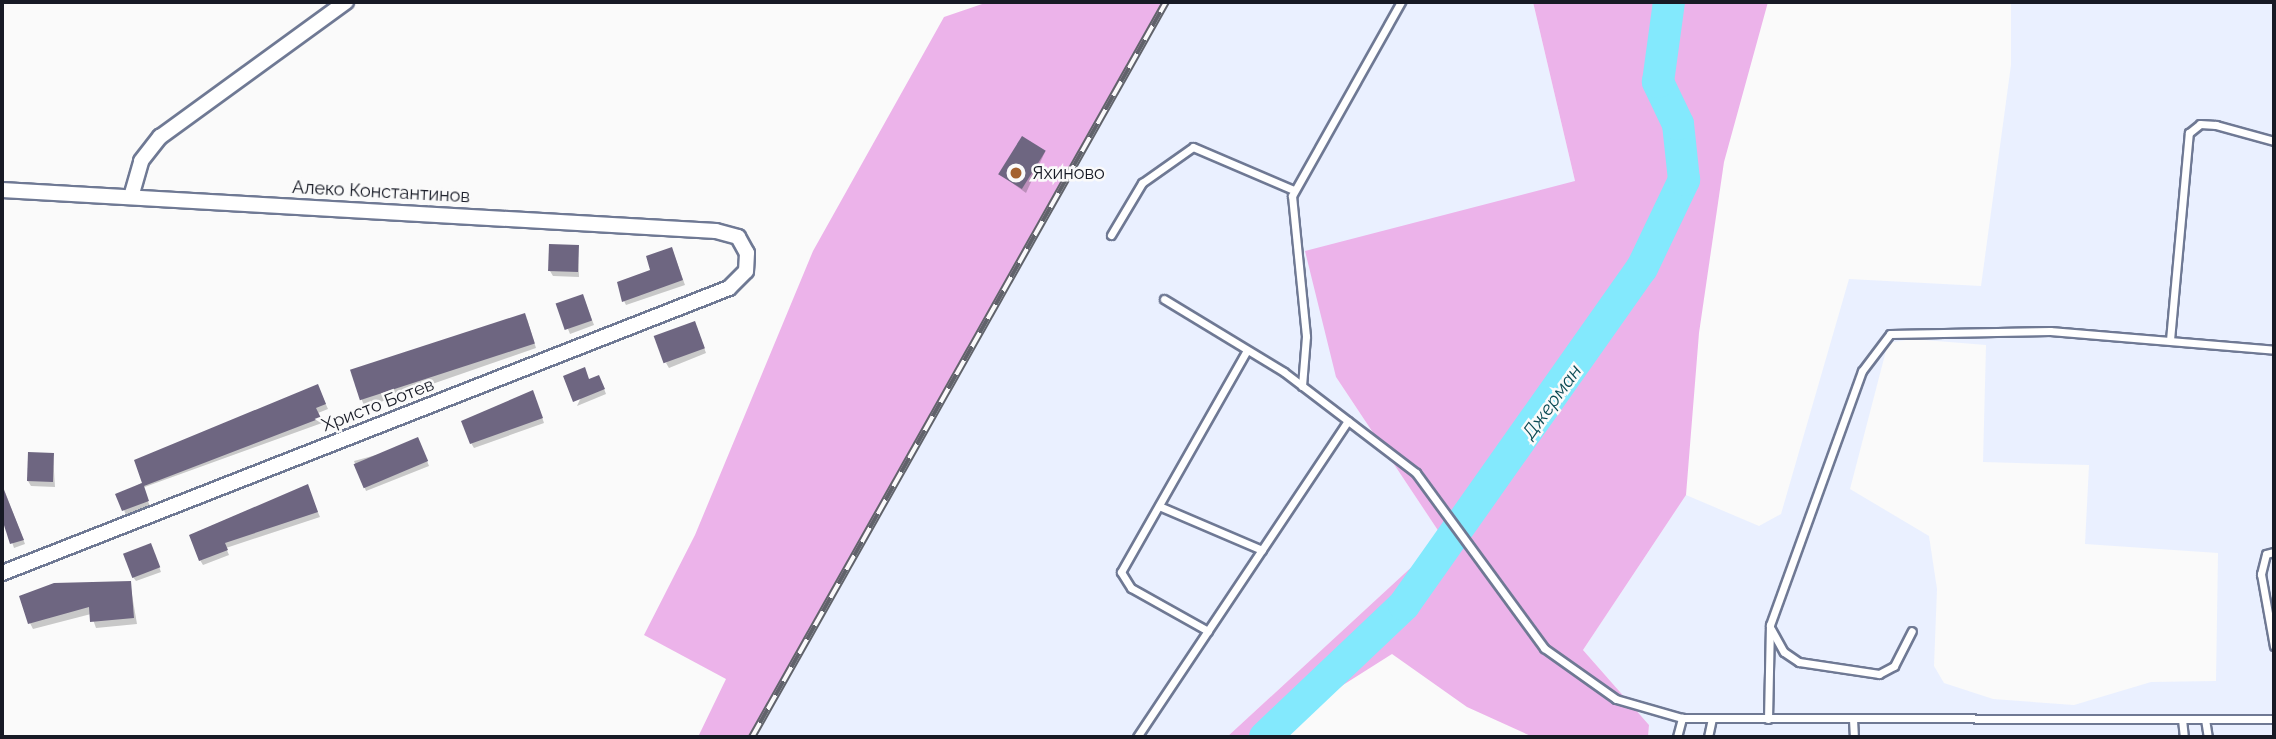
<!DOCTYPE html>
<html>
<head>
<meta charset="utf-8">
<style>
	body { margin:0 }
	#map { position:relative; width:2276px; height:739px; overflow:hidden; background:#fafafa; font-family:Raleway,sans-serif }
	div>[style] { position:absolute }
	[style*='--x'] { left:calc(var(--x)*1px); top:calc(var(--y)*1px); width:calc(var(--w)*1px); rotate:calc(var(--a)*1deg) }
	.built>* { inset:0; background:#eaf0ff }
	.green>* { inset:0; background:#ecb3ea }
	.shadow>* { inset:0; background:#0003 }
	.river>* { height:32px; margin:-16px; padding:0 16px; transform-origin:16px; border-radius:16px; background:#83e9fd }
	.building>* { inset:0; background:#6e6681; transform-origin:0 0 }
	.roads { filter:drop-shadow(2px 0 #6f7994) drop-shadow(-2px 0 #6f7994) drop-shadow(0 2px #6f7994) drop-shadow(0 -2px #6f7994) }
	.lane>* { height:7px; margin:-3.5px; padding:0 3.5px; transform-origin:3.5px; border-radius:3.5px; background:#fff }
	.street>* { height:14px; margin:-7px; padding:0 7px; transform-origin:7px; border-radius:7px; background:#fff }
	.rail>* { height:8px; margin-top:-4px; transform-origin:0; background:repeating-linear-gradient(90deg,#fafafa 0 16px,#61636b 0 32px); box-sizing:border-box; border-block:2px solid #61636b }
	.dots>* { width:19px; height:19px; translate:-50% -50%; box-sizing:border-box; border:4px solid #fafafa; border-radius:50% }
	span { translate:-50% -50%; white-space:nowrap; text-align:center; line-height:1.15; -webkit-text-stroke:5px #fafafa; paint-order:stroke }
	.poi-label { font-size:18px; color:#171a25 }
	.left { translate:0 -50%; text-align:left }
	.street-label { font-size:18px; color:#171a25 }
	.water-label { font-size:19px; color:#0a4a54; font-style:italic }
	.frame { position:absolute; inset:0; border:4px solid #171a25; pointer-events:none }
</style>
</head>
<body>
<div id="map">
	<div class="built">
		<div style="clip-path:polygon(1166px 2px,1533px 2px,1575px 181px,1336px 377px,1443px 538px,1227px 737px,752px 737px)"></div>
		<div style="clip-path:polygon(evenodd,2011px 2px,2274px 2px,2274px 737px,1648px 737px,1649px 725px,1583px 650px,1686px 495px,1759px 526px,1781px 514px,1849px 279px,1981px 286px,2011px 65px,2011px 2px,1912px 339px,1986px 345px,1983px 462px,2089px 465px,2085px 544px,2218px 553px,2216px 681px,2151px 682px,2074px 705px,1993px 699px,1944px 683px,1934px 666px,1937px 589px,1929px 536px,1850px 489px,1888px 343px,1912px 339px)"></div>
	</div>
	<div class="green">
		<div style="clip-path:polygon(988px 2px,1166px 2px,752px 737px,698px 737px,726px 679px,644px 635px,695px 535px,813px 251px,944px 17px)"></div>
		<div style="clip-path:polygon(1533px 2px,1768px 2px,1724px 162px,1699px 333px,1686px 495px,1583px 650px,1649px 725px,1648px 737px,1533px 737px,1467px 707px,1392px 654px,1343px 685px,1281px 737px,1227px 737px,1443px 538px,1336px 377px,1305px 251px,1575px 181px)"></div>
	</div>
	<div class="shadow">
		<div style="clip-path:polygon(1045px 152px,1026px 193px,1000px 174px)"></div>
		<div style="clip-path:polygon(578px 247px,579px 277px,553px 276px,550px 271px)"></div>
		<div style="clip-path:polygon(672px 249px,685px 285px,626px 305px,624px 301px)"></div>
		<div style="clip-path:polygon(585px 301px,594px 325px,570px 334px,568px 329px)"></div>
		<div style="clip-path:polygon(527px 319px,536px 348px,366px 407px,363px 403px,354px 378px)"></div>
		<div style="clip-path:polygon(697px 328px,706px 353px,669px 368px,666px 363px)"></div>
		<div style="clip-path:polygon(589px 380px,601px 381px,606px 394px,577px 406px)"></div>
		<div style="clip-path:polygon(320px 391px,328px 409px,318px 413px,322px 423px,142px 488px,150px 506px,126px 515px,118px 495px)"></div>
		<div style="clip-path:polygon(535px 397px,544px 423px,474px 448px,471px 443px)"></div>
		<div style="clip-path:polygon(420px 443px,429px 466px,366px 491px,354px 461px)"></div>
		<div style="clip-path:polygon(53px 455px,55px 487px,31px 486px,28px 481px)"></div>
		<div style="clip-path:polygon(2px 484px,25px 544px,14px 548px,2px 513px)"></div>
		<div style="clip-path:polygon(307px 486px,320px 517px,226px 548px,229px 555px,203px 565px,200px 560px)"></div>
		<div style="clip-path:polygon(153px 550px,161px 572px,136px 581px,133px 577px)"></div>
		<div style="clip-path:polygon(130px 583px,137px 624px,96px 628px,91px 614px,33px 629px,30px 623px)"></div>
	</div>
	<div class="river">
		<div style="--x:1265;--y:737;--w:192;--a:-43.5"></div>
		<div style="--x:1404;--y:605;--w:413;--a:-54.8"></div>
		<div style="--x:1642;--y:268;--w:98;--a:-64.5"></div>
		<div style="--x:1684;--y:180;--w:56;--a:-96.1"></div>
		<div style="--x:1678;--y:124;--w:47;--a:-115.5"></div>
		<div style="--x:1658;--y:82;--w:81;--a:-82.2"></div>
	</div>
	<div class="building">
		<div style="left:1022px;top:136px;width:28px;height:45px;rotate:32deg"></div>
		<div style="left:549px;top:244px;width:30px;height:27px;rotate:2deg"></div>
		<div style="clip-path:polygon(672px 247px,683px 280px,622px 302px,617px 282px,650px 270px,646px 256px)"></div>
		<div style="left:583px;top:294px;width:28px;height:29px;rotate:71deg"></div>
		<div style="left:525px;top:313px;width:32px;height:184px;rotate:72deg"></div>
		<div style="left:695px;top:321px;width:29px;height:44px;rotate:70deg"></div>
		<div style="clip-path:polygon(585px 367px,589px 379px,599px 375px,605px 389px,573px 402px,563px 376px)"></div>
		<div style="clip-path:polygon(318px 384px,326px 404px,316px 408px,321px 418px,144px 486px,149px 501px,122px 511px,115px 494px,142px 483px,134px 460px)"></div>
		<div style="clip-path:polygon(533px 390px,543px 418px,470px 444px,461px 421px)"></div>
		<div style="left:418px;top:437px;width:26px;height:70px;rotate:67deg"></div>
		<div style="left:28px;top:452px;width:26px;height:29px;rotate:2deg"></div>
		<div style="clip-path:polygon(308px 484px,318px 512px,225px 543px,228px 550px,199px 561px,189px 535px)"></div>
		<div style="clip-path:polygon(2px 485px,24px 540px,10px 544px,2px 519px)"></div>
		<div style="left:151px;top:543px;width:26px;height:30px;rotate:69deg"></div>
		<div style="clip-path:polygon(131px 581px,134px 618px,90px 622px,89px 607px,28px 624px,19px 596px,54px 583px)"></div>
	</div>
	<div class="roads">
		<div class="lane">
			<div style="--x:1111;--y:235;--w:61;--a:-59.2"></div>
			<div style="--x:1142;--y:183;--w:62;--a:-35.2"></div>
			<div style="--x:1193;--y:147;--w:110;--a:23.1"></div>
			<div style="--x:1164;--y:299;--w:140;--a:31.3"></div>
			<div style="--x:1284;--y:372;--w:166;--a:37.4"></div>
			<div style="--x:1416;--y:473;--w:217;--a:53.8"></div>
			<div style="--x:1544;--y:648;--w:88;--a:35.3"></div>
			<div style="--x:1616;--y:699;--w:69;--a:16.1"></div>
			<div style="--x:1682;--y:718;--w:592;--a:0.1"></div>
			<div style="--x:2170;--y:340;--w:208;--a:-84.8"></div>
			<div style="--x:2189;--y:133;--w:14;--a:-39"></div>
			<div style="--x:2200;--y:124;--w:16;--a:4"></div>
			<div style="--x:2216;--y:125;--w:60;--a:15.4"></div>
			<div style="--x:1302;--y:386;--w:50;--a:-85.4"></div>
			<div style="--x:1306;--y:336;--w:141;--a:-95.7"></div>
			<div style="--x:1292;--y:196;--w:223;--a:-60.7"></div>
			<div style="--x:1159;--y:506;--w:112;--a:23.1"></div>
			<div style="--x:2274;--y:552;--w:8;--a:166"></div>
			<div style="--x:2266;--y:554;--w:21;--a:104"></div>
			<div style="--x:2261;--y:574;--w:73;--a:79.8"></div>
			<div style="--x:1771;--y:629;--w:26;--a:61"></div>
			<div style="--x:1784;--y:652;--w:18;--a:34"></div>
			<div style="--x:1799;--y:662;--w:81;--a:8.5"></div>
			<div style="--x:1879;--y:674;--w:17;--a:-28"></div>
			<div style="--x:1894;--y:666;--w:39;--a:-63"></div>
			<div style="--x:1208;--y:631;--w:88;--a:-150.8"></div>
			<div style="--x:1131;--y:588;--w:19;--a:-122"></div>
			<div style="--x:1121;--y:572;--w:255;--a:-60.4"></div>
			<div style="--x:1768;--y:719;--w:94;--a:-88.8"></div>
			<div style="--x:1770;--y:625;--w:270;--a:-70.1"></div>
			<div style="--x:1862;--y:371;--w:46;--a:-52.9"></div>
			<div style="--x:1890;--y:334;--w:160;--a:-1.1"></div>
			<div style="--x:2050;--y:331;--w:225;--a:4.8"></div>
			<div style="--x:1853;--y:719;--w:18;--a:87"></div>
			<div style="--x:2182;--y:719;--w:18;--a:84"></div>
			<div style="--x:2205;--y:719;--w:18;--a:81"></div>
			<div style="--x:1137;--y:737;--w:380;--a:-56.3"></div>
			<div style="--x:1677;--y:737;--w:20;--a:-75"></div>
			<div style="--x:1708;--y:737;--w:19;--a:-78"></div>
		</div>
		<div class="street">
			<div style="--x:2;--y:190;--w:715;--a:3.29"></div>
			<div style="--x:716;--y:231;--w:23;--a:15"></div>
			<div style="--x:738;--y:237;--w:18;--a:61"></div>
			<div style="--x:747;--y:253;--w:18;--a:93"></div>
			<div style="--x:746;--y:271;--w:24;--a:135"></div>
			<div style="--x:729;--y:288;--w:781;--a:158.59"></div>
			<div style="--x:131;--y:197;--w:37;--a:-74"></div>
			<div style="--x:141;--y:161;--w:31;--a:-52"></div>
			<div style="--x:160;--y:137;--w:230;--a:-36"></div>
		</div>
	</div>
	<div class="rail">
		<div style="--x:752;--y:737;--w:844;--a:-60.61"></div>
	</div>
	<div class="dots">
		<div style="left:1016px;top:173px;background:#a4612f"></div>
	</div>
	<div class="poi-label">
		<span class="left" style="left:1032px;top:173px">Яхиново</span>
	</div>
	<div class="street-label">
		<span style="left:381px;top:192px;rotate:3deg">Алеко Константинов</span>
		<span style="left:378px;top:405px;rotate:-21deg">Христо Ботев</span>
	</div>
	<div class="water-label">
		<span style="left:1552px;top:402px;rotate:-54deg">Джерман</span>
	</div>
	<div class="frame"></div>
</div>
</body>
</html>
